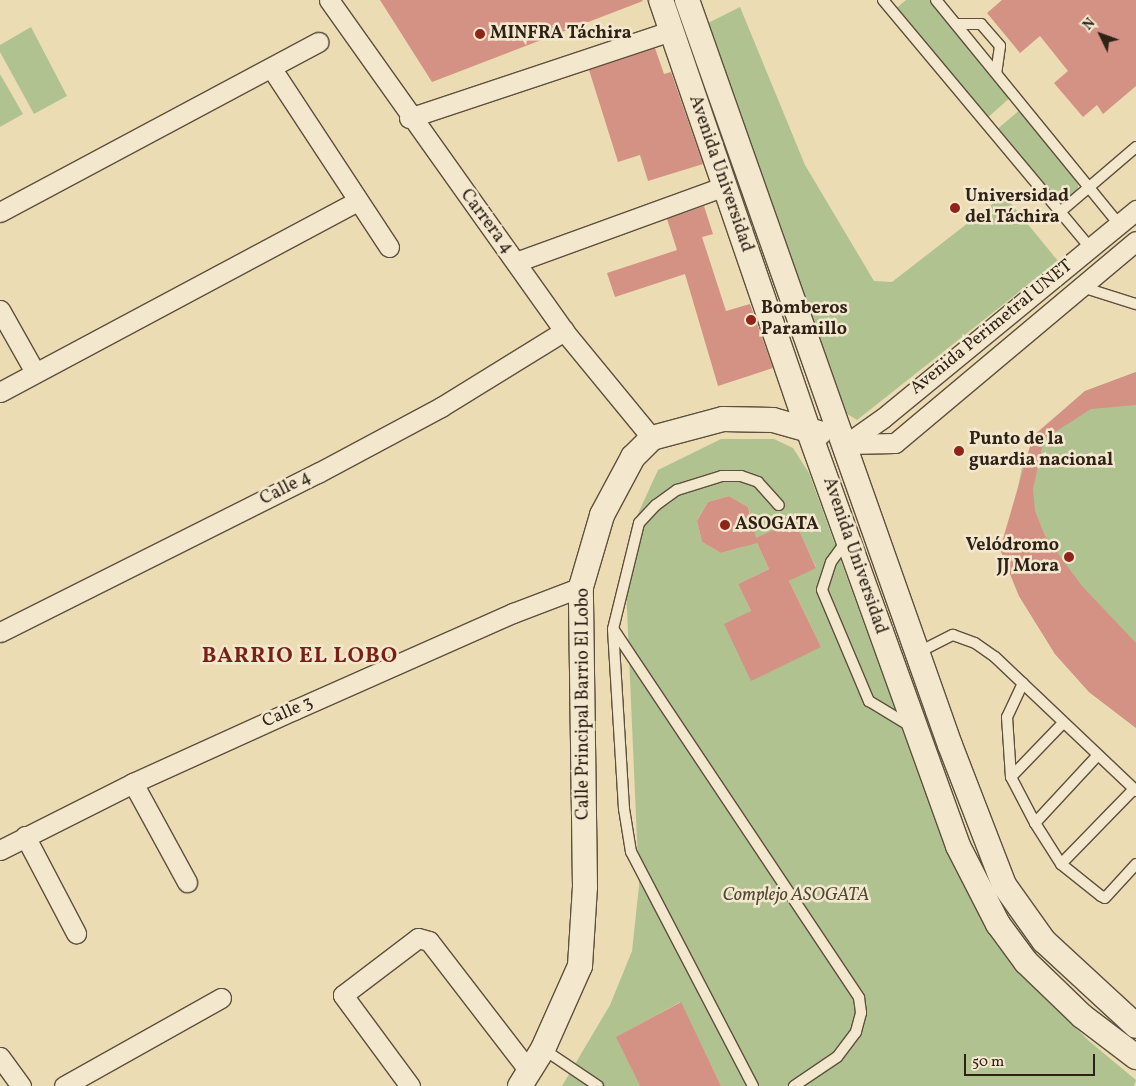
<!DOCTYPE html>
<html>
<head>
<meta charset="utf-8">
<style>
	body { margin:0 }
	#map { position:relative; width:1136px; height:1086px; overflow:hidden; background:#ecdcb3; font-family:Vollkorn,serif }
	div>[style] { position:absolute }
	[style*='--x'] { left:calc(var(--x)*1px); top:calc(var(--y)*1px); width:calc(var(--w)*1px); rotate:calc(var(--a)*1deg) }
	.green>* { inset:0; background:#b1c291 }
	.building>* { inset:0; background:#d39283 }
	.roads { filter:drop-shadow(1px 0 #5e503e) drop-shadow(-1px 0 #5e503e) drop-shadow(0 1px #5e503e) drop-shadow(0 -1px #5e503e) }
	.service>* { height:10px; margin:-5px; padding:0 5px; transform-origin:5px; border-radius:5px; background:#f3e8ce }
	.minor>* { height:19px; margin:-9.5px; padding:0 9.5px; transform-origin:9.5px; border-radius:9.5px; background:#f3e8ce }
	.tertiary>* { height:24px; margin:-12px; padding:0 12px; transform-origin:12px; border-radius:12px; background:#f3e8ce }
	.dots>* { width:14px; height:14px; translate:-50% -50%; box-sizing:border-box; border:2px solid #f3e8ce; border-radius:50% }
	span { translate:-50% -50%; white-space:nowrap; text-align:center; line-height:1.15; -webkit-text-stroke:5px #f3e8ce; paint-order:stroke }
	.poi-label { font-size:18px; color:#2e2217; font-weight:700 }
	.left { translate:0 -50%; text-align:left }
	.right { translate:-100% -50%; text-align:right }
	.street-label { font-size:18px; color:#2e2217 }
	.park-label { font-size:18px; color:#4f4a36; font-style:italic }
	.district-label { font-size:22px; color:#7a1f14; font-weight:700; letter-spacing:1px }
	.north { position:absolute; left:1076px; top:10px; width:50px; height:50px; -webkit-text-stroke:4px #f3e8ce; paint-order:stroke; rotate:312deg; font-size:14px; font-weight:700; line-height:20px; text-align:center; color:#2e2217 }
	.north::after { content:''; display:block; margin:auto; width:18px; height:22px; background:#2e2217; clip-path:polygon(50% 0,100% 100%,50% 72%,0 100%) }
	.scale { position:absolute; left:964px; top:1054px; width:131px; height:22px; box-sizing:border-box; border:2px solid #2e2217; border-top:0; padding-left:6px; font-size:15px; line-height:18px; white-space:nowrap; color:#2e2217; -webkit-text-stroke:4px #f3e8ce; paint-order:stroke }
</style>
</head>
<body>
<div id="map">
	<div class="green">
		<div style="clip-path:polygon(906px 0,933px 0,1012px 96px,985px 120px,894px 10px)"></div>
		<div style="clip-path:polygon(740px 7px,805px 165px,874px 281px,892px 282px,1004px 195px,1058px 261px,857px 420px,844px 412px,704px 25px)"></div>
		<div style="clip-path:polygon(31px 27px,67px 96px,34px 114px,0 52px,0 45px)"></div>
		<div style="clip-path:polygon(0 74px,23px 114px,0 127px)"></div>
		<div style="clip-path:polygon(1022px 108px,1079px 181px,1077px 193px,1066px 202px,1054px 200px,995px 131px)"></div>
		<div style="clip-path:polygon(1136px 372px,1136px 728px,1089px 692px,1055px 654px,1019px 596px,1000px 549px,1013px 513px,1022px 467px,1045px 427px,1085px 391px)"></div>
		<div style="clip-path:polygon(evenodd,721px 439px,774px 439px,793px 448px,809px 473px,935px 819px,970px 895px,1025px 976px,1089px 1041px,1136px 1080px,1134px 1086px,721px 1086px,680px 1002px,617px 1037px,640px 1086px,562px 1086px,610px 1005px,632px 951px,639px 886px,626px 587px,636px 518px,658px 470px,721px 439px,729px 496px,748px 507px,754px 528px,743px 547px,721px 553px,702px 542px,697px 521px,708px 502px,729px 496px,721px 439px,793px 521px,816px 567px,789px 581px,821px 647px,751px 611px,738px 584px,769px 569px,755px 539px,793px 521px)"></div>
	</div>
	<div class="building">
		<div style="clip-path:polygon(380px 0,642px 0,643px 1px,432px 82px)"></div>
		<div style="clip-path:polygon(1002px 0,1136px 0,1136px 86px,1103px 114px,1097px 105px,1083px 117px,1054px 83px,1068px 71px,1040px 36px,1020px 53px,987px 13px)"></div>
		<div style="clip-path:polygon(655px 48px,664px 74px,671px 72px,703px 164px,648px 181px,640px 155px,618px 162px,589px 70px)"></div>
		<div style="clip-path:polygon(704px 206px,713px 234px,702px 237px,726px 311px,750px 304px,773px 368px,718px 386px,685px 274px,615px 297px,607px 273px,677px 250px,667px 219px)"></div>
		<div style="clip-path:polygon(1136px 372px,1136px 405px,1091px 409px,1044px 439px,1033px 489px,1035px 511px,1045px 536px,1082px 586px,1136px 643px,1136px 728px,1089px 692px,1055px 654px,1019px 596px,1000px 549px,1033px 436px,1085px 391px)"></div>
		<div style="clip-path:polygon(729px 496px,748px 507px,756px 538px,794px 520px,816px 568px,789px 581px,821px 647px,751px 681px,724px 624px,751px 611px,738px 584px,769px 569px,757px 543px,721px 553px,702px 542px,697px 521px,708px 502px)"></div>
		<div style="clip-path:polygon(681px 1002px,721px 1086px,640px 1086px,616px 1037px)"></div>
	</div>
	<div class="roads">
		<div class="service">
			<div style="--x:883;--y:0;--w:323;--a:50.1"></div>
			<div style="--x:936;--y:0;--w:289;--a:50.8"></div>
			<div style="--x:956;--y:24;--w:25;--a:0"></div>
			<div style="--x:981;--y:24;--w:29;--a:49"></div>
			<div style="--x:1000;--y:46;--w:27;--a:98"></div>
			<div style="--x:1060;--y:212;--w:100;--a:-40.5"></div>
			<div style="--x:1082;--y:287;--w:57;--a:17.5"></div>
			<div style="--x:847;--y:540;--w:27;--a:126"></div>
			<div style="--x:831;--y:562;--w:29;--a:108"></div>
			<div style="--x:822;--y:590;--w:121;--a:67.1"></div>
			<div style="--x:869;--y:701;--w:50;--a:31.2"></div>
			<div style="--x:614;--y:630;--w:442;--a:56.3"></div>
			<div style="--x:859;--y:998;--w:15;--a:82"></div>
			<div style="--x:861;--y:1013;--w:20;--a:105"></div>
			<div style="--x:856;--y:1032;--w:31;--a:127"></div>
			<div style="--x:837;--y:1057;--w:52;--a:146"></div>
			<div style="--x:919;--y:652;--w:38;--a:-27"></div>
			<div style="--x:953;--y:635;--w:23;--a:20"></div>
			<div style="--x:975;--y:643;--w:24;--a:35"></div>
			<div style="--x:995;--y:657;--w:195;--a:43.5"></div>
			<div style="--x:1023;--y:683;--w:38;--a:115"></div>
			<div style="--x:1007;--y:717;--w:60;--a:86.2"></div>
			<div style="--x:1011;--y:777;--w:52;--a:62.4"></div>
			<div style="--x:1035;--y:823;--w:49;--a:57.6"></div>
			<div style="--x:1061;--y:864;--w:51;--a:38.7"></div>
			<div style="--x:1101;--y:896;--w:4;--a:27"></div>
			<div style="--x:1105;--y:898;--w:46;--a:-47.6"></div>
			<div style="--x:1011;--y:777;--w:74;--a:-46.1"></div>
			<div style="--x:1035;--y:823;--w:91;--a:-47.2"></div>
			<div style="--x:1061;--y:864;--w:105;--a:-45.8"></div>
			<div style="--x:543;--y:1049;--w:66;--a:33.9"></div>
			<div style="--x:753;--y:1086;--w:264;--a:-117.5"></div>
			<div style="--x:631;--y:852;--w:44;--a:-99.2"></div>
			<div style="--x:624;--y:809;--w:180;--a:-93.5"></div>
			<div style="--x:613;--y:629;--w:109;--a:-76.2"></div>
			<div style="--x:639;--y:523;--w:25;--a:-47"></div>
			<div style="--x:656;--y:505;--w:26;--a:-36"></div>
			<div style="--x:677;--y:490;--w:47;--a:-17.3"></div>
			<div style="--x:722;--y:476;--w:19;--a:0"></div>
			<div style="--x:741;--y:476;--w:18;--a:19"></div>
			<div style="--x:758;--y:482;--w:31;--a:48"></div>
		</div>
		<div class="minor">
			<div style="--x:329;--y:0;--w:406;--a:54.6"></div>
			<div style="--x:564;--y:331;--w:139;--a:50.6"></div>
			<div style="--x:272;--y:69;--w:213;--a:56.7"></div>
			<div style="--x:409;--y:118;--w:276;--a:-18.4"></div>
			<div style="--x:0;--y:212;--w:361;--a:-28.1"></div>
			<div style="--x:516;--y:262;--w:222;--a:-20"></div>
			<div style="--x:0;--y:310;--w:71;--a:60.6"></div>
			<div style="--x:0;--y:392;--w:405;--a:-28.1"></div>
			<div style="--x:846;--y:444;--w:45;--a:-35.1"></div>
			<div style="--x:883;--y:418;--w:328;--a:-39.4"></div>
			<div style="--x:846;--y:444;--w:49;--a:-1.2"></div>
			<div style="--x:895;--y:443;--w:314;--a:-40"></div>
			<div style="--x:0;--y:632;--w:356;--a:-26.6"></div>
			<div style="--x:318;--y:473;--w:140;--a:-28.2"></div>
			<div style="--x:441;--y:407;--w:145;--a:-31.7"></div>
			<div style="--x:133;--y:783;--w:113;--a:61.4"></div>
			<div style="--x:25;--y:836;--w:110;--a:62.3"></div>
			<div style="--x:0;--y:850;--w:149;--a:-26.7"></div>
			<div style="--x:133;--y:783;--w:177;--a:-24.4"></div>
			<div style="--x:294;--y:710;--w:240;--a:-23.9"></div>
			<div style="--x:513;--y:613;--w:73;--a:-20.9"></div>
			<div style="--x:0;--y:1057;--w:36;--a:54"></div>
			<div style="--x:64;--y:1086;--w:180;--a:-29.3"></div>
			<div style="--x:410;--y:1086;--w:113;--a:-126.4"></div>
			<div style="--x:343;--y:995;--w:94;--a:-37.2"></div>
			<div style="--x:418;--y:938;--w:11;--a:15"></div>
			<div style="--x:429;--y:941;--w:164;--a:52.4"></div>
		</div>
		<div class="tertiary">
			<div style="--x:661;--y:0;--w:453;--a:71.1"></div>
			<div style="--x:808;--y:429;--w:443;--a:70.2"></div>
			<div style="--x:958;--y:846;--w:88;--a:62.9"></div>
			<div style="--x:998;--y:924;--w:47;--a:53.6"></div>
			<div style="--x:1026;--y:962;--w:78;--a:44"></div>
			<div style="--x:1082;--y:1016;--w:68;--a:37.2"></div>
			<div style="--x:687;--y:0;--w:790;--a:70.56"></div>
			<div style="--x:950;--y:745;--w:150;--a:68.9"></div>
			<div style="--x:1004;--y:885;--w:69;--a:54.5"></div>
			<div style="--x:1044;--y:941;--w:125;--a:42.7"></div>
			<div style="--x:520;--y:1086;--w:44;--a:-58.1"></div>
			<div style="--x:543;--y:1049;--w:91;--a:-66"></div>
			<div style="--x:580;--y:966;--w:79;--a:-86.4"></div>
			<div style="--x:585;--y:887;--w:300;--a:-90.8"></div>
			<div style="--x:581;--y:587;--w:75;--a:-73.7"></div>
			<div style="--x:602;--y:515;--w:66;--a:-61.9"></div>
			<div style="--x:633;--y:457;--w:27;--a:-45"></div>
			<div style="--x:652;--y:438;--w:73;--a:-15"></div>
			<div style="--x:723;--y:419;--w:50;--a:1.1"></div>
			<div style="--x:773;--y:420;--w:48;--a:15.8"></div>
		</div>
	</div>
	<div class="dots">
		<div style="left:480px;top:34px;background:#8f2418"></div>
		<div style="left:955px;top:208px;background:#8f2418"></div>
		<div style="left:751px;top:320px;background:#8f2418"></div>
		<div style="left:959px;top:451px;background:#8f2418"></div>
		<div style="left:725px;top:525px;background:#8f2418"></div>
		<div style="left:1069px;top:557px;background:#8f2418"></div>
	</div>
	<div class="poi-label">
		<span class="left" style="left:490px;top:34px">MINFRA Táchira</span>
		<span class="left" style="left:965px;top:208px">Universidad<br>del Táchira</span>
		<span class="left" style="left:761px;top:320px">Bomberos<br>Paramillo</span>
		<span class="left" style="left:969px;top:451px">Punto de la<br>guardia nacional</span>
		<span class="left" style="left:735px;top:525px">ASOGATA</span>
		<span class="right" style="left:1059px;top:557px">Velódromo<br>JJ Mora</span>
	</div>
	<div class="street-label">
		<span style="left:720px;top:174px;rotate:71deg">Avenida Universidad</span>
		<span style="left:486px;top:222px;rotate:53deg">Carrera 4</span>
		<span style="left:992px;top:328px;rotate:-39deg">Avenida Perimetral UNET</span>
		<span style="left:286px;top:489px;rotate:-27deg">Calle 4</span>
		<span style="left:854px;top:556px;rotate:71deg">Avenida Universidad</span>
		<span style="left:584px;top:704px;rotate:-90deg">Calle Principal Barrio El Lobo</span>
		<span style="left:288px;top:713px;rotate:-24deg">Calle 3</span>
	</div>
	<div class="park-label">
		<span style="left:796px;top:896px">Complejo ASOGATA</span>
	</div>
	<div class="district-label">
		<span style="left:300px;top:657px">BARRIO EL LOBO</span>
	</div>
	<div class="north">N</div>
	<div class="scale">50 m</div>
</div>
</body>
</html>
